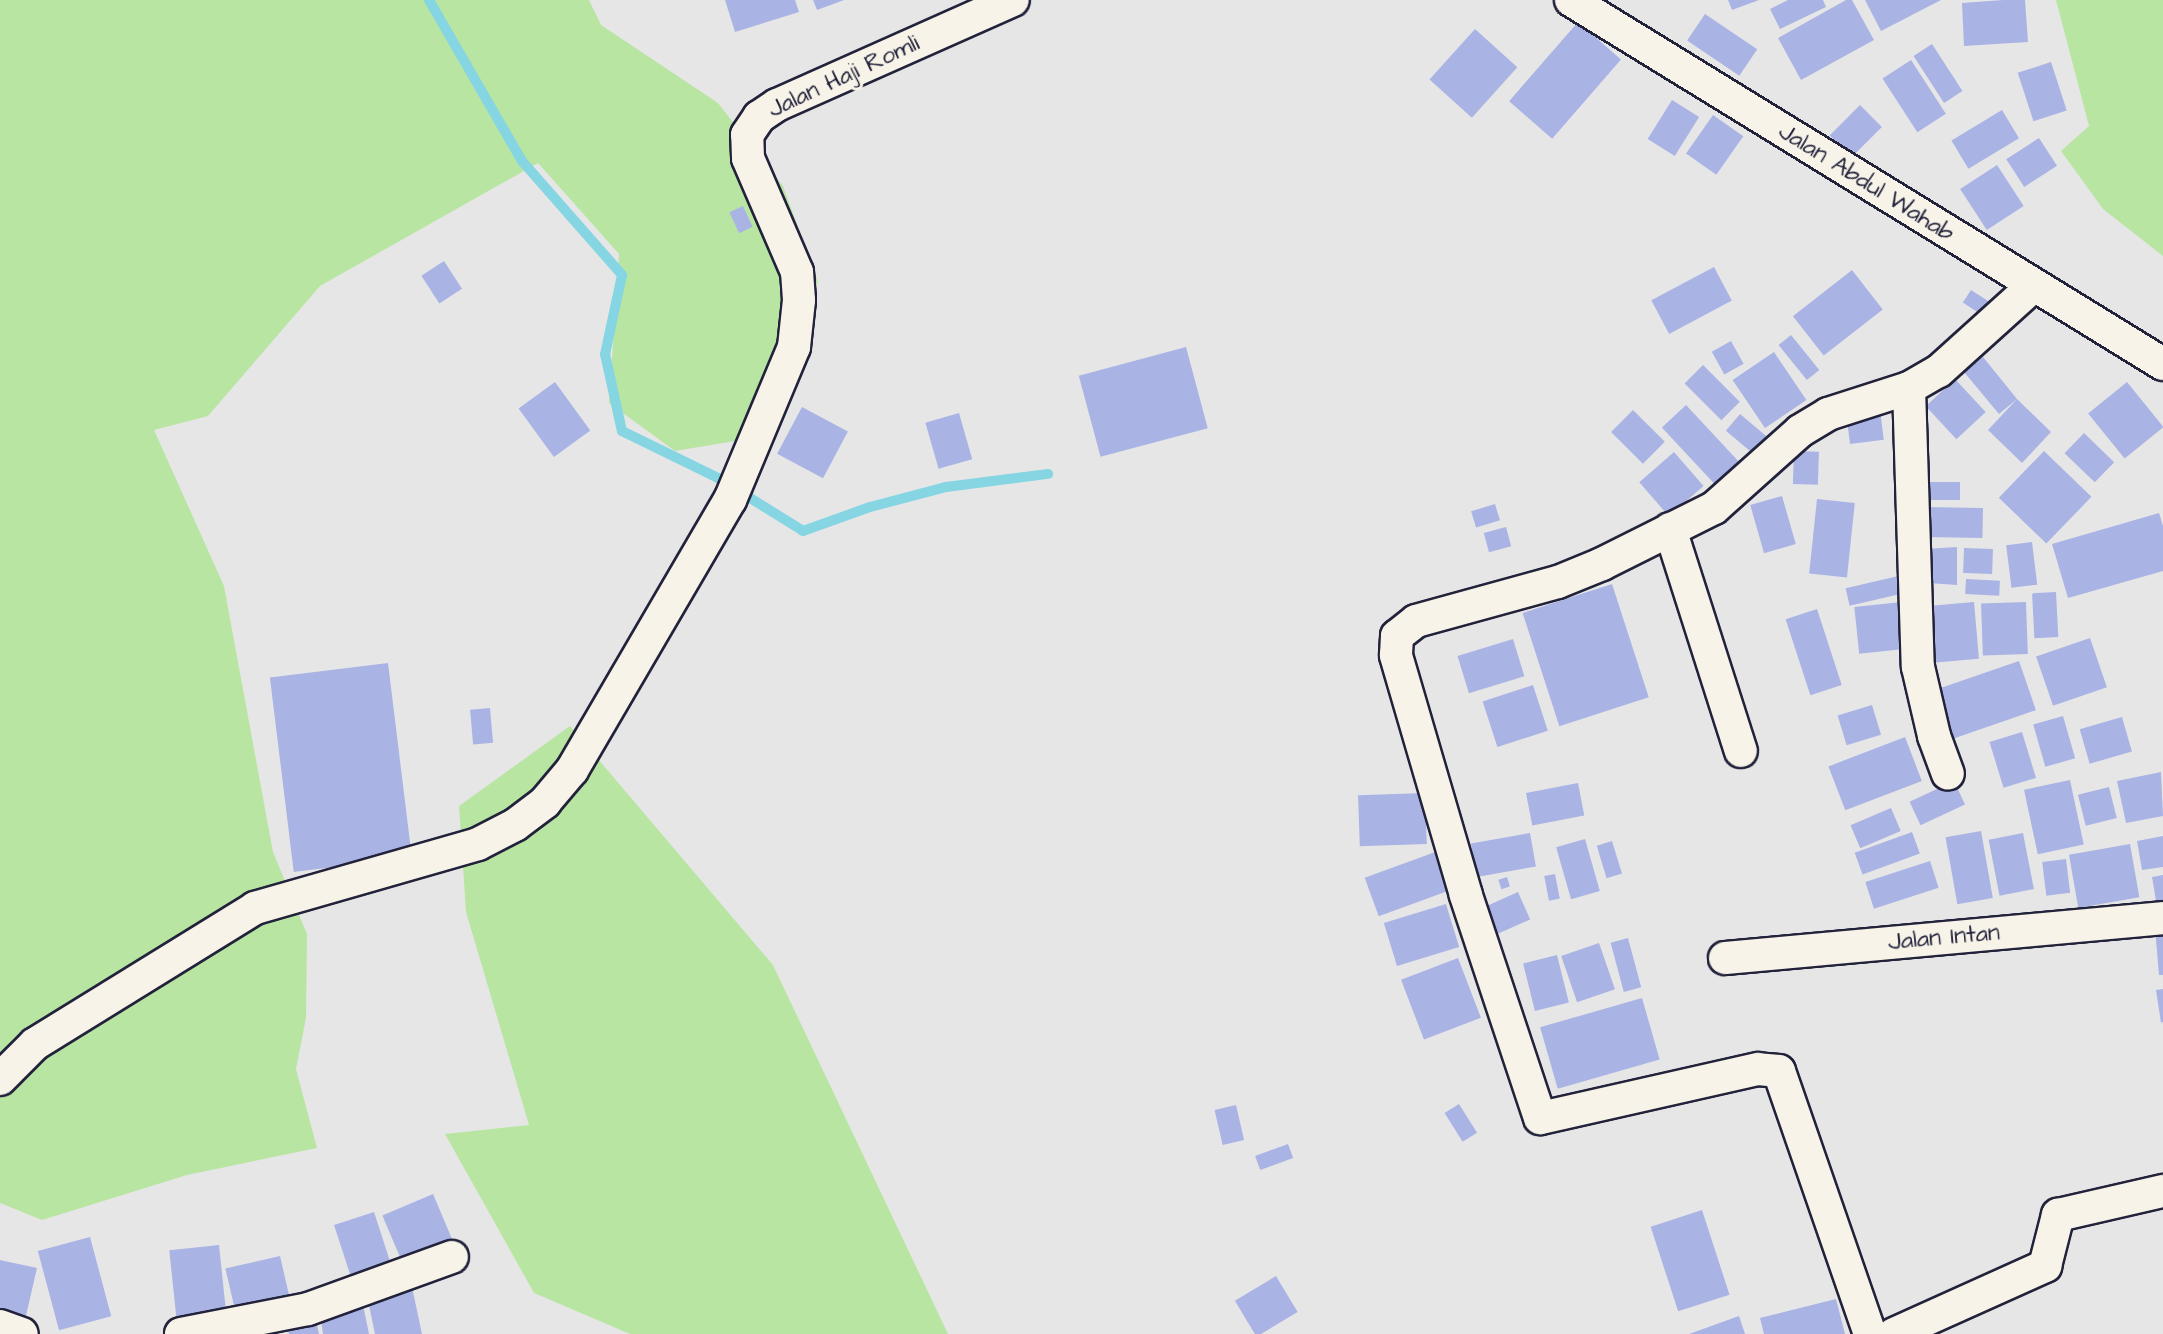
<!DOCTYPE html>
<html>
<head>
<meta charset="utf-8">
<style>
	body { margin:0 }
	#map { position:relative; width:2163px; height:1334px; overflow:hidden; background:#e7e6e7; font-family:"Architects Daughter",sans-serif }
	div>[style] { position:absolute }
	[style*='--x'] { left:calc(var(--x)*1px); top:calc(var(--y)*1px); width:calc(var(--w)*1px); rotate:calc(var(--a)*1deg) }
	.green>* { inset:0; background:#b9e5a3 }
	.stream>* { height:10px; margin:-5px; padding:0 5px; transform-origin:5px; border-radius:5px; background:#85d5e2 }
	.building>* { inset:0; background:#a9b4e4; transform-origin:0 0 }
	.roads { filter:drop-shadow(2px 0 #22223b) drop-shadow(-2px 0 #22223b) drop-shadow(0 2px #22223b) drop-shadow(0 -2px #22223b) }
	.minor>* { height:32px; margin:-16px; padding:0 16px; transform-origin:16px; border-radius:16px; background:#f7f3e8 }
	span { translate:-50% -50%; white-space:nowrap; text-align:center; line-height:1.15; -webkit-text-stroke:6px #f7f3e8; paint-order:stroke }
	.street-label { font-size:24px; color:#22223b }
</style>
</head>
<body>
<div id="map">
	<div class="green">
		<div style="clip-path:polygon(0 0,589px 0,601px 25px,718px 103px,783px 186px,818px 282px,759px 437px,675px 451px,609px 403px,619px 254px,538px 163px,320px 286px,208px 416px,154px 430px,224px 586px,273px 852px,307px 934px,306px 1018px,296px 1069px,317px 1148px,187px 1175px,42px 1220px,0 1203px)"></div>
		<div style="clip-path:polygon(2056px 0,2163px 0,2163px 256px,2103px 209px,2061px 151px,2089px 126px)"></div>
		<div style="clip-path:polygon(570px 726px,773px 965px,948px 1334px,630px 1334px,534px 1293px,445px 1134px,529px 1125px,466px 912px,459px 806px)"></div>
	</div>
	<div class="stream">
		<div style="--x:429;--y:0;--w:186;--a:60"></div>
		<div style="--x:522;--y:161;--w:152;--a:48.7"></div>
		<div style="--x:622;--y:275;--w:81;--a:102.1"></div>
		<div style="--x:605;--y:354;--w:79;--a:77.6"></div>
		<div style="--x:622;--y:431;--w:107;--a:26.1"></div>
		<div style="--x:718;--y:478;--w:100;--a:31.9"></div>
		<div style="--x:803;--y:531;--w:71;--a:-19.7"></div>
		<div style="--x:870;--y:507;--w:79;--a:-14.7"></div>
		<div style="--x:946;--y:487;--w:103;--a:-7.3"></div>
	</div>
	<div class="building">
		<div style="clip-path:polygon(725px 0,795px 0,799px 12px,735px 32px)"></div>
		<div style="clip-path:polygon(813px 0,844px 0,817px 10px)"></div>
		<div style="clip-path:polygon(1728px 0,1759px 0,1732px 10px)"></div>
		<div style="clip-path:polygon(1788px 0,1823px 0,1826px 7px,1780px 29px,1770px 9px)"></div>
		<div style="clip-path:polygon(1846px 0,1852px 0,1874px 40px,1801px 80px,1778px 38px)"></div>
		<div style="clip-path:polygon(1865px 0,1941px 0,1881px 31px)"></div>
		<div style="clip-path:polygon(2003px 0,2025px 0,2028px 42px,1964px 46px,1962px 3px)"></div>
		<div style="left:1705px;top:14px;width:63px;height:32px;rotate:34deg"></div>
		<div style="left:1578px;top:22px;width:57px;height:105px;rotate:41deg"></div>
		<div style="left:1475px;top:29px;width:57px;height:68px;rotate:42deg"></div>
		<div style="left:1932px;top:44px;width:56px;height:22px;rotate:57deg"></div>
		<div style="left:1911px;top:60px;width:64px;height:34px;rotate:57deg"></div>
		<div style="left:2051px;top:62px;width:51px;height:35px;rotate:72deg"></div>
		<div style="left:1672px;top:100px;width:32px;height:46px;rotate:32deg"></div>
		<div style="left:1860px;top:105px;width:31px;height:43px;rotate:45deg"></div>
		<div style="left:2002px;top:110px;width:33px;height:59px;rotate:59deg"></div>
		<div style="left:1713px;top:115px;width:37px;height:47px;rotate:35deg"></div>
		<div style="left:2039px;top:138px;width:33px;height:39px;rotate:57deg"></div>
		<div style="left:1997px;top:165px;width:49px;height:44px;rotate:57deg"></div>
		<div style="left:743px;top:206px;width:23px;height:15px;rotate:65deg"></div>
		<div style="left:444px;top:261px;width:33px;height:27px;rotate:57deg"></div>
		<div style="left:1714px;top:267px;width:38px;height:71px;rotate:62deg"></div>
		<div style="left:1852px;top:270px;width:50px;height:75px;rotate:52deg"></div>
		<div style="left:1971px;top:290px;width:30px;height:15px;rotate:33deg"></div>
		<div style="left:1791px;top:335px;width:45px;height:16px;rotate:51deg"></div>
		<div style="left:1731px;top:341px;width:26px;height:22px;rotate:61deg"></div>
		<div style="left:1186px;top:347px;width:84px;height:111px;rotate:75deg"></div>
		<div style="left:1774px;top:352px;width:58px;height:50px;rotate:56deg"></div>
		<div style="clip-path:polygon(1983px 357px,2017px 399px,2051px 432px,2022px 463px,1988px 430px,2017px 399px,1999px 414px,1964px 372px)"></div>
		<div style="left:1703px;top:365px;width:52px;height:26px;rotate:45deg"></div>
		<div style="left:1955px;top:379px;width:45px;height:40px;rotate:47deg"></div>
		<div style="left:555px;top:382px;width:60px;height:45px;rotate:54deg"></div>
		<div style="left:2127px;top:382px;width:58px;height:50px;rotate:51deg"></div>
		<div style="left:1686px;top:405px;width:94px;height:33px;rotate:47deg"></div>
		<div style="left:802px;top:407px;width:52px;height:53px;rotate:28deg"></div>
		<div style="left:1880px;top:409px;width:31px;height:34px;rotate:83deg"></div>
		<div style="left:1633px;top:410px;width:45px;height:31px;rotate:45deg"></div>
		<div style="left:959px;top:413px;width:48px;height:35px;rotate:74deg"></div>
		<div style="left:1740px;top:414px;width:35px;height:22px;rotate:40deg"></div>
		<div style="left:2084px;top:433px;width:42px;height:28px;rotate:44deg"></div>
		<div style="left:1794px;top:451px;width:25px;height:33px;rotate:2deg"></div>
		<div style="left:2044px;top:451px;width:66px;height:65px;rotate:44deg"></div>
		<div style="left:1674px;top:452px;width:45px;height:46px;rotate:49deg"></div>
		<div style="left:1926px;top:482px;width:34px;height:18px"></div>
		<div style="left:1782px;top:496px;width:50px;height:33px;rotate:74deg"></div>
		<div style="left:1817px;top:499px;width:38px;height:75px;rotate:6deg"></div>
		<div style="left:1495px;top:504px;width:17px;height:25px;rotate:73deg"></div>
		<div style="left:1925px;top:507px;width:58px;height:30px;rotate:1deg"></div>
		<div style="clip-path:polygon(2159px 513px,2163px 526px,2163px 571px,2068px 598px,2052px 544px)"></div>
		<div style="left:1506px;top:527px;width:20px;height:23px;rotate:75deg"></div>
		<div style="left:2032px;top:542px;width:43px;height:26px;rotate:83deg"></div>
		<div style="clip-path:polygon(1957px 547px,1957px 585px,1928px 583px,1925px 549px)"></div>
		<div style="left:1964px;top:548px;width:29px;height:25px;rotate:2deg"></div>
		<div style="left:1907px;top:574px;width:18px;height:63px;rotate:77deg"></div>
		<div style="left:1966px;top:579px;width:34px;height:15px;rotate:3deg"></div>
		<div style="left:1612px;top:584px;width:119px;height:94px;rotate:72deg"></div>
		<div style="left:2056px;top:592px;width:45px;height:24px;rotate:87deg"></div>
		<div style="left:1911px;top:601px;width:47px;height:57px;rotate:84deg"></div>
		<div style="left:1974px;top:602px;width:57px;height:46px;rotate:85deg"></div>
		<div style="left:2026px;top:602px;width:52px;height:45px;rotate:88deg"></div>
		<div style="left:1817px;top:609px;width:80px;height:33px;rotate:72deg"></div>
		<div style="left:2090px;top:638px;width:52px;height:57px;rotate:71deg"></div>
		<div style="left:1513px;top:639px;width:39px;height:58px;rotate:73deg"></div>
		<div style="left:2019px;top:661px;width:52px;height:93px;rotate:71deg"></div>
		<div style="left:388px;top:663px;width:196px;height:119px;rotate:83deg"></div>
		<div style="left:1533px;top:685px;width:48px;height:53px;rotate:72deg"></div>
		<div style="left:1872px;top:705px;width:31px;height:36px;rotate:73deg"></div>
		<div style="left:490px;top:708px;width:35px;height:20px;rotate:85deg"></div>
		<div style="left:2063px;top:716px;width:44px;height:31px;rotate:74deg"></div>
		<div style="left:2122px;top:717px;width:36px;height:44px;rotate:74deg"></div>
		<div style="left:2022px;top:732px;width:48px;height:34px;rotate:73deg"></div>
		<div style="left:1905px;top:737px;width:47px;height:82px;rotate:69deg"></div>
		<div style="clip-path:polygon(2161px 772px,2163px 816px,2126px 823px,2117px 781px)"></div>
		<div style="left:2070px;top:780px;width:66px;height:47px;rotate:78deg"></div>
		<div style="left:1954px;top:781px;width:26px;height:49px;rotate:65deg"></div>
		<div style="left:1578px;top:783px;width:33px;height:53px;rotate:79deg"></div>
		<div style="left:2109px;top:787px;width:32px;height:32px;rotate:76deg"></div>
		<div style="left:1425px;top:793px;width:51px;height:67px;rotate:88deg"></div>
		<div style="left:1891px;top:808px;width:25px;height:44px;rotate:67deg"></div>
		<div style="left:1981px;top:831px;width:68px;height:36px;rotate:80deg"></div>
		<div style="left:1912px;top:832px;width:23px;height:61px;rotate:70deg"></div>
		<div style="left:1530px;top:833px;width:34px;height:60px;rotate:80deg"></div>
		<div style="left:2023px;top:833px;width:57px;height:35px;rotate:79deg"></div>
		<div style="clip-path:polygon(2163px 836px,2163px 867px,2142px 870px,2137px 841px)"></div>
		<div style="left:1585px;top:839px;width:54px;height:30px;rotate:74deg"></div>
		<div style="left:1612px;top:841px;width:34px;height:16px;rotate:73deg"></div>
		<div style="left:2130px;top:844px;width:54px;height:62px;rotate:80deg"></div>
		<div style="left:1438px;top:851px;width:41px;height:78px;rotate:70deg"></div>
		<div style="left:2066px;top:859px;width:34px;height:24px;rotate:83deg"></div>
		<div style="left:1930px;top:861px;width:28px;height:68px;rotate:72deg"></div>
		<div style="left:1555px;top:874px;width:25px;height:11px;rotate:79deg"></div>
		<div style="clip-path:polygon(2163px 875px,2163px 906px,2157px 907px,2152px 877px)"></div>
		<div style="left:1507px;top:877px;width:10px;height:9px;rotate:73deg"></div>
		<div style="left:1518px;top:892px;width:30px;height:38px;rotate:66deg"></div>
		<div style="left:1446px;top:904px;width:45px;height:65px;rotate:73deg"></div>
		<div style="clip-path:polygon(2155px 928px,2163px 928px,2163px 975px,2159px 975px)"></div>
		<div style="left:1628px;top:938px;width:51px;height:18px;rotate:75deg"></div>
		<div style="left:1599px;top:943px;width:49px;height:40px;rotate:71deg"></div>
		<div style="left:1557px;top:955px;width:49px;height:35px;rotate:76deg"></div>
		<div style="left:1458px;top:958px;width:64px;height:61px;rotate:69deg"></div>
		<div style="clip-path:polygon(2163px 989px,2163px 1022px,2161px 1023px,2156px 990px)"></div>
		<div style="left:1642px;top:998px;width:64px;height:106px;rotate:74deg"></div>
		<div style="left:1459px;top:1104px;width:34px;height:17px;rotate:58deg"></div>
		<div style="left:1236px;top:1105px;width:36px;height:22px;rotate:77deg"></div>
		<div style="left:1288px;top:1144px;width:15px;height:35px;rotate:70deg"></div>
		<div style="left:433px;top:1194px;width:61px;height:55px;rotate:67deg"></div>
		<div style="left:1702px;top:1210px;width:89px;height:54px;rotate:72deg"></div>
		<div style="left:374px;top:1212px;width:65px;height:42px;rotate:72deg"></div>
		<div style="left:90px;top:1237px;width:82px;height:54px;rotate:75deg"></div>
		<div style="left:219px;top:1245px;width:70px;height:50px;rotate:84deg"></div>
		<div style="left:280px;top:1256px;width:51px;height:56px;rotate:77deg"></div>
		<div style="clip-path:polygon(0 1260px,37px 1268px,25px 1320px,0 1314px)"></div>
		<div style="left:1276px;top:1276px;width:42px;height:48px;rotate:59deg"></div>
		<div style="clip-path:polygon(412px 1287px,422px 1334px,375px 1334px,367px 1296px)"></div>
		<div style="clip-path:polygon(1836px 1299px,1845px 1334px,1764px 1334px,1760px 1318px)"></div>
		<div style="clip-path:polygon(363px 1305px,369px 1334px,323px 1334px,320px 1313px)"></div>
		<div style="clip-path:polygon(315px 1316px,319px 1334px,289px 1334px,286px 1323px)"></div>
		<div style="clip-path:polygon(1739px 1316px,1745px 1334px,1689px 1334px)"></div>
	</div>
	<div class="roads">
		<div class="minor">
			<div style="--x:1571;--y:0;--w:695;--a:31.59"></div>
			<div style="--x:1909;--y:388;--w:279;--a:88.2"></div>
			<div style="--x:1918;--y:667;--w:71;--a:76.9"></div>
			<div style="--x:1934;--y:736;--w:40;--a:69.8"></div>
			<div style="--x:1670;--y:529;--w:233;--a:72.3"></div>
			<div style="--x:1725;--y:958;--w:440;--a:-5.2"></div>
			<div style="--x:0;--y:1079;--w:49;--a:-45"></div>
			<div style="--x:35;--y:1044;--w:259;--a:-31.7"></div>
			<div style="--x:255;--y:908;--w:232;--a:-16"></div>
			<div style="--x:478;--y:844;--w:42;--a:-27.2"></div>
			<div style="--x:515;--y:825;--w:38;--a:-37"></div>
			<div style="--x:545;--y:802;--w:42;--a:-49.8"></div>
			<div style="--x:572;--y:770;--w:313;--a:-59.7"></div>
			<div style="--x:730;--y:500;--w:166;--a:-67.3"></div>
			<div style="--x:794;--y:347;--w:47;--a:-83.9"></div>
			<div style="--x:799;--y:300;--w:28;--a:-94"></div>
			<div style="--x:797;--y:272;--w:124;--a:-113.3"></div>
			<div style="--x:748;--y:158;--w:23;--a:-92"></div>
			<div style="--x:747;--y:135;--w:22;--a:-56"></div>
			<div style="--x:759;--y:117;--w:22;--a:-34"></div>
			<div style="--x:777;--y:105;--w:258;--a:-24"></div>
			<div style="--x:0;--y:1326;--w:23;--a:20"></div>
			<div style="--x:181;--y:1334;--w:129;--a:-11.1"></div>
			<div style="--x:308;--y:1309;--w:153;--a:-19.9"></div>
			<div style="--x:1870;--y:1334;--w:278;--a:-109.1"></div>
			<div style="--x:1779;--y:1071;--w:21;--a:-175"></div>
			<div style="--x:1758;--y:1069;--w:223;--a:167.3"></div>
			<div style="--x:1540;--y:1118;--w:235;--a:-108.4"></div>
			<div style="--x:1466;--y:895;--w:250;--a:-106.3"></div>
			<div style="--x:1396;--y:655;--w:19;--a:-87"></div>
			<div style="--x:1397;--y:636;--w:24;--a:-38"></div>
			<div style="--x:1416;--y:621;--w:147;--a:-15.4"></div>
			<div style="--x:1558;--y:582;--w:48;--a:-22.2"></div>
			<div style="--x:1602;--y:564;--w:125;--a:-26.6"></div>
			<div style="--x:1714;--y:508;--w:115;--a:-41.8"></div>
			<div style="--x:1800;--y:431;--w:33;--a:-31"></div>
			<div style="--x:1828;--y:414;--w:85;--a:-17.8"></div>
			<div style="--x:1909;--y:388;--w:34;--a:-30"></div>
			<div style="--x:1939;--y:371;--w:127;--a:-42.1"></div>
			<div style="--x:1894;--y:1334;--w:166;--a:-24.2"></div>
			<div style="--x:2045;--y:1266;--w:53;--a:-75.7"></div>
			<div style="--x:2058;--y:1215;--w:108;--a:-12.9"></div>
		</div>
	</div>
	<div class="street-label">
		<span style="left:844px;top:77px;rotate:-25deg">Jalan Haji Romli</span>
		<span style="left:1866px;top:183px;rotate:32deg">Jalan Abdul Wahab</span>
		<span style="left:1944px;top:938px;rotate:-5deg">Jalan Intan</span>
	</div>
</div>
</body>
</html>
